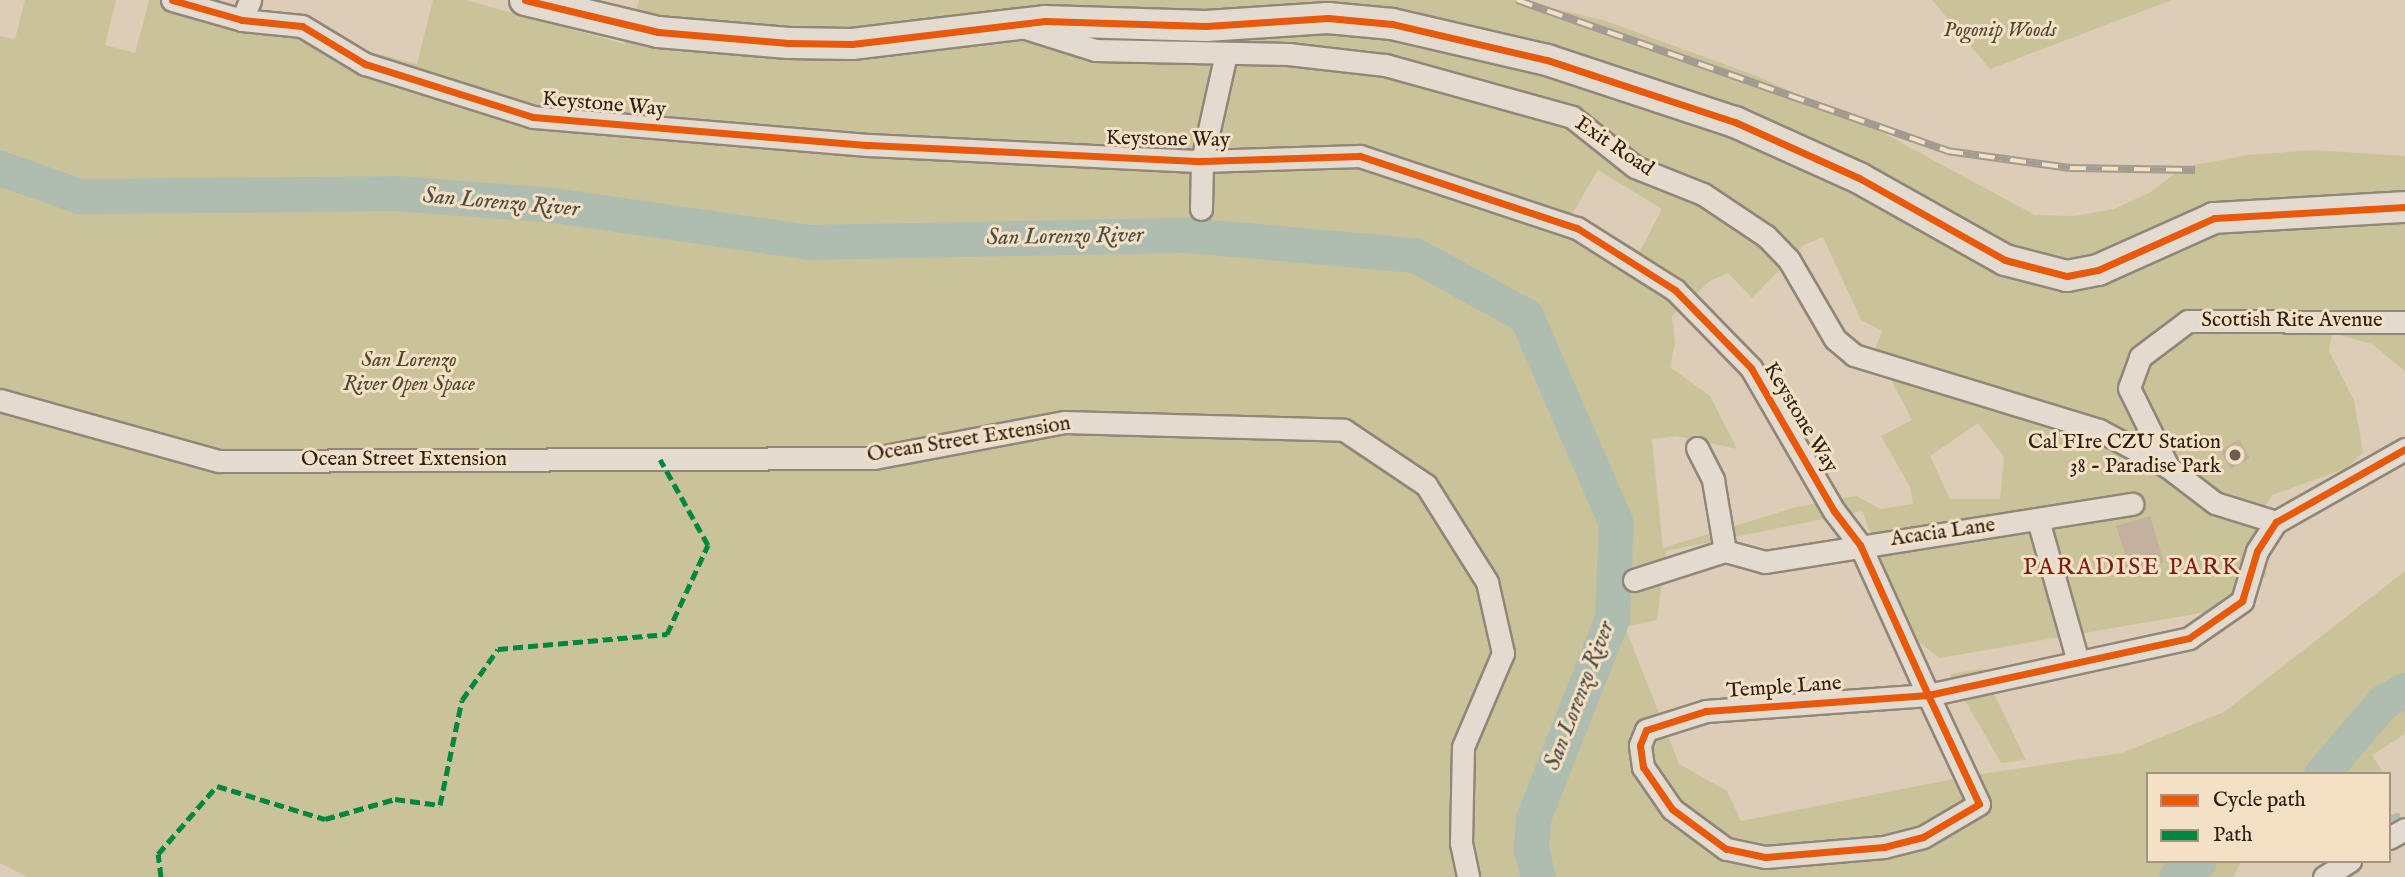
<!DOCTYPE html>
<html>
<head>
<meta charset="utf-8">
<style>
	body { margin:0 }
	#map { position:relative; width:2405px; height:877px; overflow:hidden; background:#ddcdb6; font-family:"IM FELL English",serif }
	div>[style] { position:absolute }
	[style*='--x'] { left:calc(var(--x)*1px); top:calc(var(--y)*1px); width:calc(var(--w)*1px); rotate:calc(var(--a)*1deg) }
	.green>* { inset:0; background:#cac39a }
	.stream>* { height:6px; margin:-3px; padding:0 3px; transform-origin:3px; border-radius:3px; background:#afbcb0 }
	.river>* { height:35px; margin:-17.5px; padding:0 17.5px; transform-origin:17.5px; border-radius:17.5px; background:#afbcb0 }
	.building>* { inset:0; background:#c4b09e; transform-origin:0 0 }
	.roads { filter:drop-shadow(2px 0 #918678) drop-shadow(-2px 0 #918678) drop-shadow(0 2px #918678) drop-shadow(0 -2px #918678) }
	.street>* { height:21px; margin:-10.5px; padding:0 10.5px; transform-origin:10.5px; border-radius:10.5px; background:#e3dbd0 }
	.secondary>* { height:30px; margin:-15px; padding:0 15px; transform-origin:15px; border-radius:15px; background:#e3dbd0 }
	.rail>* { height:8px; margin-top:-4px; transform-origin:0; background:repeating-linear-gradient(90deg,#f4e0c4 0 16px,#a29b91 0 32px); box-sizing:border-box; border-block:2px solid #a29b91 }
	.quiet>* { height:5px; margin-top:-2.5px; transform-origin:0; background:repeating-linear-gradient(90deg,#00873e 0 10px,transparent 0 15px) }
	.cycleway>* { height:7px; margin:-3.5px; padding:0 3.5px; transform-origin:3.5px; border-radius:3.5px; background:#e8590c }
	.dots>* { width:19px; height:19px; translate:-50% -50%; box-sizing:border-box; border:4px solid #f4e0c4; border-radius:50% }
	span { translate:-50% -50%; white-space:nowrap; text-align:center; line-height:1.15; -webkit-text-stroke:6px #f4e0c4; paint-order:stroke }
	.park-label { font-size:21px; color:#504732; font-style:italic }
	.street-label { font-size:21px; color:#2d2117 }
	.poi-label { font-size:21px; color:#2d2117 }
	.right { translate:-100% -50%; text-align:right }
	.water-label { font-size:23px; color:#4e4d44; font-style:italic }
	.quarter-label { font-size:24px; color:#7a1f14; letter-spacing:2px }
	.legend { position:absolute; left:2146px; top:772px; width:245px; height:91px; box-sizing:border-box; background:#f4e0c4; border:2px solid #a4947f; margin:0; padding:9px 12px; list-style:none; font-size:21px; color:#2d2117 }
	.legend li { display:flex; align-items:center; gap:14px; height:35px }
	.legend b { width:35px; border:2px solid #a4947f }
</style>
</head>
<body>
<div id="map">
	<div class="green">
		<div style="clip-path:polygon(evenodd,25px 0,116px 0,105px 45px,135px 53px,149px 0,171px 0,417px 64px,433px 0,466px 0,625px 44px,639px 0,1518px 0,1603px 20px,1757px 76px,1885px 134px,2035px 215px,2075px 216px,2114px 209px,2151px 192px,2183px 167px,2248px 155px,2314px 150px,2405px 156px,2405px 371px,2372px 344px,2332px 333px,2329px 351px,2354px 401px,2363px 452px,2347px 468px,2272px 495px,2261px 512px,2267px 575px,2230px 608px,1939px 658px,1909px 634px,1875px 557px,1879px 556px,1862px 511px,1666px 551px,1657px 620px,1625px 627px,1679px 764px,1727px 791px,1741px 821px,1968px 776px,2122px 753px,2224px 712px,2405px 571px,2405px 734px,2372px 755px,2384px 774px,2148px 774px,2148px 861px,2242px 861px,2233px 877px,28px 877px,0 863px,0 36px,15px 39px,25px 0,1598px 170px,1662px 209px,1640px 251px,1572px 214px,1598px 170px,25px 0,1823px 237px,1861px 320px,1882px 331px,1875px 349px,1912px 420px,1881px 436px,1910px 487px,1913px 504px,1881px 509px,1856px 496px,1796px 507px,1663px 548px,1652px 439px,1676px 436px,1737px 449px,1710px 396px,1670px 367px,1675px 343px,1672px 316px,1710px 281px,1728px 273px,1752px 298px,1804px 245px,1823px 237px,25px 0,1978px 423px,2004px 457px,2000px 499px,1950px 499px,1930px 456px,1978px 423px)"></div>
		<div style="clip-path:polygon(1932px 0,2172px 0,1990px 69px)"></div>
		<div style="clip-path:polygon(1982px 669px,2026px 760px,2001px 763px,1950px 674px)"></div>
	</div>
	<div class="stream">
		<div style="--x:2389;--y:819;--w:9;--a:-21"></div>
	</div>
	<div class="river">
		<div style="--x:0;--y:168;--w:84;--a:19.5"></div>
		<div style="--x:79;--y:196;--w:316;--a:-0.5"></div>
		<div style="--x:395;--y:193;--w:158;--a:4.3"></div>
		<div style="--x:553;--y:205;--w:261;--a:8.2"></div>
		<div style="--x:811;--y:242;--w:378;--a:-1.1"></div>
		<div style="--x:1189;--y:235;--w:227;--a:5.1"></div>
		<div style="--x:1415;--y:255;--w:127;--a:28.8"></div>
		<div style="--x:1526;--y:316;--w:226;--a:66.5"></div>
		<div style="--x:1616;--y:523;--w:95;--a:92.4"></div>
		<div style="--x:1612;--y:618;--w:216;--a:111.5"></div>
		<div style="--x:1533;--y:819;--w:30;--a:94"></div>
		<div style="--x:1531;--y:849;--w:29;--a:76"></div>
		<div style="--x:2321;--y:774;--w:95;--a:-49.3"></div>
		<div style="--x:2383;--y:702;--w:25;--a:-29"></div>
		<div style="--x:2176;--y:877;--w:28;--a:-35"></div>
	</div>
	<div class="building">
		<div style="left:2239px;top:439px;width:22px;height:22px;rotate:60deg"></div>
		<div style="clip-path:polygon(2150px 516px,2164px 562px,2117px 576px,2112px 558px,2125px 554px,2116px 526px)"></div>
	</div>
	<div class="roads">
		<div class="street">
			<div style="--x:172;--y:0;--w:73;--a:15.9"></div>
			<div style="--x:242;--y:20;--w:60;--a:5.7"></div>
			<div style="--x:302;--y:26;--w:74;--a:31.1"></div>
			<div style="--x:365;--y:64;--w:176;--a:17.5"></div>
			<div style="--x:533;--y:117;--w:337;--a:4.8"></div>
			<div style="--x:869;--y:145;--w:333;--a:2.8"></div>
			<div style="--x:1202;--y:161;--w:158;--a:-1.8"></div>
			<div style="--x:1360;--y:156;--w:229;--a:18.4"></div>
			<div style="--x:1577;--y:228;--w:116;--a:32.3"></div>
			<div style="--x:1675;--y:290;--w:109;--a:45.7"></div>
			<div style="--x:1751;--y:368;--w:165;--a:59.9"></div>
			<div style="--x:1834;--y:511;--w:43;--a:52.6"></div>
			<div style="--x:1860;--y:545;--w:165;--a:65.6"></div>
			<div style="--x:1928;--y:695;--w:120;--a:64.9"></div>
			<div style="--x:1979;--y:804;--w:65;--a:149.5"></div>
			<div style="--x:1923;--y:837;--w:40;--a:165.6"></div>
			<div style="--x:1884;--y:847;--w:119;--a:175.2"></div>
			<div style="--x:1765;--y:857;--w:40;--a:-168"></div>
			<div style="--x:1726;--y:849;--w:67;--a:-143.5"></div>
			<div style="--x:1672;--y:809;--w:51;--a:-124.6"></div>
			<div style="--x:1643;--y:767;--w:22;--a:-98"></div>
			<div style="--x:1640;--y:745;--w:16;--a:-68"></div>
			<div style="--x:1646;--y:730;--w:63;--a:-17.6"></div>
			<div style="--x:1706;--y:711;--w:223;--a:-4.1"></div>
			<div style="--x:1928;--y:695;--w:267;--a:-12.3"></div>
			<div style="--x:2189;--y:638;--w:65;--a:-34.9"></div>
			<div style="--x:2242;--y:601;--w:52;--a:-73.3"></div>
			<div style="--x:2257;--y:551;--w:35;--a:-57"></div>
			<div style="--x:2276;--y:522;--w:148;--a:-29.5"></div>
			<div style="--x:242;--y:20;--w:22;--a:-68"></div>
			<div style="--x:1019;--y:26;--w:80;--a:17.5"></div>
			<div style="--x:1095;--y:50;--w:193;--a:1.2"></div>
			<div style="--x:1288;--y:54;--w:98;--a:6.5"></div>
			<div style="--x:1385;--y:65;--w:194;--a:15.5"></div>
			<div style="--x:1572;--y:117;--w:80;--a:38.4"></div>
			<div style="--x:1635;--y:167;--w:73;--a:21.7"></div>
			<div style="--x:1703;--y:194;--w:76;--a:33.7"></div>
			<div style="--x:1766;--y:236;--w:33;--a:46"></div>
			<div style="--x:1789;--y:260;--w:91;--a:59.8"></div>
			<div style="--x:1835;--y:339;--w:25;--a:40"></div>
			<div style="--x:1854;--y:355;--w:256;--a:17"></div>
			<div style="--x:2099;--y:430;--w:78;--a:28.2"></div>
			<div style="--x:1201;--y:209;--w:48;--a:-88.8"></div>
			<div style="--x:1202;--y:161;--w:110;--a:-77.4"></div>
			<div style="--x:0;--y:400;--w:227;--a:15.6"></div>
			<div style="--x:219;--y:461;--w:655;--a:-0.26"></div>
			<div style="--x:874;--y:458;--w:193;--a:-10.7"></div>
			<div style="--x:1064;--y:422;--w:280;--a:1.6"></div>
			<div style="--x:1344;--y:430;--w:99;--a:33.9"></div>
			<div style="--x:1426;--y:485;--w:115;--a:57.8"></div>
			<div style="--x:1487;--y:582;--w:73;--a:77.3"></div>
			<div style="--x:1503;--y:653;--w:102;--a:113.1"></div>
			<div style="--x:1463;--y:747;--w:96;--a:91.2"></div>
			<div style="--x:1461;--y:843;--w:35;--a:78"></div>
			<div style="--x:1697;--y:448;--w:36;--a:63"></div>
			<div style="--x:1713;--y:480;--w:72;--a:80.4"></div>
			<div style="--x:2038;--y:520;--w:147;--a:74.2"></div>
			<div style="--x:2276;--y:522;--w:64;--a:-162.7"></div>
			<div style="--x:2215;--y:503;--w:59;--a:-142.5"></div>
			<div style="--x:2168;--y:467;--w:88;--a:-116.3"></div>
			<div style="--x:2129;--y:388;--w:33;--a:-70"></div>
			<div style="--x:2140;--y:357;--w:60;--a:-36.9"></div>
			<div style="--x:2188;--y:321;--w:217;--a:0.3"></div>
			<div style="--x:1634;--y:580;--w:96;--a:-17.7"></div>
			<div style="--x:1725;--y:551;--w:41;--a:15.4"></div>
			<div style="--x:1765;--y:562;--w:372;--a:-9"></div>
			<div style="--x:2389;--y:838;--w:18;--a:-29"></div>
			<div style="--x:2324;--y:877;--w:31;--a:-32"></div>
		</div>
		<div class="secondary">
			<div style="--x:525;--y:0;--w:137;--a:13.5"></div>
			<div style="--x:658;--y:32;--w:131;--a:4.8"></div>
			<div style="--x:789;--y:43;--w:63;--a:0.9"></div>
			<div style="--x:852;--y:44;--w:194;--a:-6.8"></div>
			<div style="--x:1045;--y:21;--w:161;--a:1.8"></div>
			<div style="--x:1206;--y:26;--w:122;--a:-3.8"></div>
			<div style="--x:1328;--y:18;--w:64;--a:5.4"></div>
			<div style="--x:1392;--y:24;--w:159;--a:13.1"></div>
			<div style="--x:1547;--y:60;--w:198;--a:18.3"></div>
			<div style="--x:1735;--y:122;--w:136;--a:24.3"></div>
			<div style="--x:1859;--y:178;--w:167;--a:29.3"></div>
			<div style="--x:2005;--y:260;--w:64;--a:14.5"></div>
			<div style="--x:2067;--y:276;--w:32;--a:-11"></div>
			<div style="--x:2098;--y:270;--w:127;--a:-24.1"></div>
			<div style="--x:2214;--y:218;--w:191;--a:-3.3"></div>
		</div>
	</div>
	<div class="rail">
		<div style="--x:1517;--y:0;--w:456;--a:19.3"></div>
		<div style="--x:1947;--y:151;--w:124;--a:7.9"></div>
		<div style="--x:2070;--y:168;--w:125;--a:0.9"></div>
	</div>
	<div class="quiet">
		<div style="--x:161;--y:877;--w:23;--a:-97"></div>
		<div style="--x:158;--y:854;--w:90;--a:-49.1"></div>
		<div style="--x:217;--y:786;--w:113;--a:17"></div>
		<div style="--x:325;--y:819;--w:73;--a:-15.9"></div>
		<div style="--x:395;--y:799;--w:45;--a:7.6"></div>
		<div style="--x:440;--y:805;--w:107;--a:-78.2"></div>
		<div style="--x:462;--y:700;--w:62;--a:-54.8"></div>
		<div style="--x:498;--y:649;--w:170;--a:-5.1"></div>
		<div style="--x:667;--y:634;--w:98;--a:-65.3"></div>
		<div style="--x:708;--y:545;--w:98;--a:-119.2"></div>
	</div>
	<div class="cycleway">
		<div style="--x:172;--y:0;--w:73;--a:15.9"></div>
		<div style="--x:242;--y:20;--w:60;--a:5.7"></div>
		<div style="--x:302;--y:26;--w:74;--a:31.1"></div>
		<div style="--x:365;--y:64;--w:176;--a:17.5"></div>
		<div style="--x:533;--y:117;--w:337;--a:4.8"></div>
		<div style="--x:869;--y:145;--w:333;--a:2.8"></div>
		<div style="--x:1202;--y:161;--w:158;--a:-1.8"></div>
		<div style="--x:1360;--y:156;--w:229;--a:18.4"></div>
		<div style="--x:1577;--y:228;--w:116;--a:32.3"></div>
		<div style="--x:1675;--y:290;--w:109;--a:45.7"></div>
		<div style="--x:1751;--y:368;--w:165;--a:59.9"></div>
		<div style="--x:1834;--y:511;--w:43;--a:52.6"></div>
		<div style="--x:1860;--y:545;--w:165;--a:65.6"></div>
		<div style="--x:1928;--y:695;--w:120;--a:64.9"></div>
		<div style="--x:1979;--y:804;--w:65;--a:149.5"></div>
		<div style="--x:1923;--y:837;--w:40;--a:165.6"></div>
		<div style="--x:1884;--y:847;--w:119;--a:175.2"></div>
		<div style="--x:1765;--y:857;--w:40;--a:-168"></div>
		<div style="--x:1726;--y:849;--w:67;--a:-143.5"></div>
		<div style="--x:1672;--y:809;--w:51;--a:-124.6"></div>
		<div style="--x:1643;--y:767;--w:22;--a:-98"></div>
		<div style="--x:1640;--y:745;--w:16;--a:-68"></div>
		<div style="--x:1646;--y:730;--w:63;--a:-17.6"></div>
		<div style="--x:1706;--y:711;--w:223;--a:-4.1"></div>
		<div style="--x:1928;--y:695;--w:267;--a:-12.3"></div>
		<div style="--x:2189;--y:638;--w:65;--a:-34.9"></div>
		<div style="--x:2242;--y:601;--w:52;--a:-73.3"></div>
		<div style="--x:2257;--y:551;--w:35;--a:-57"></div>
		<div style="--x:2276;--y:522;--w:148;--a:-29.5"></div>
		<div style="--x:525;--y:0;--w:137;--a:13.5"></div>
		<div style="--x:658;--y:32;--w:131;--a:4.8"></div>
		<div style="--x:789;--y:43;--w:63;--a:0.9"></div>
		<div style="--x:852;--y:44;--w:194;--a:-6.8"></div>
		<div style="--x:1045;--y:21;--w:161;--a:1.8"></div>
		<div style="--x:1206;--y:26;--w:122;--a:-3.8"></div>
		<div style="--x:1328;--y:18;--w:64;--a:5.4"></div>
		<div style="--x:1392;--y:24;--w:159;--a:13.1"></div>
		<div style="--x:1547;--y:60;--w:198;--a:18.3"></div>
		<div style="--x:1735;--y:122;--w:136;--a:24.3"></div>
		<div style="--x:1859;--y:178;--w:167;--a:29.3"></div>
		<div style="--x:2005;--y:260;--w:64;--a:14.5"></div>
		<div style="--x:2067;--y:276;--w:32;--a:-11"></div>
		<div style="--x:2098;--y:270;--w:127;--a:-24.1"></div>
		<div style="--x:2214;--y:218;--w:191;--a:-3.3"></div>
	</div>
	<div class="dots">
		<div style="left:2235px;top:455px;background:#6b5d4f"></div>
	</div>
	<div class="park-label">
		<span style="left:2000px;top:31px">Pogonip Woods</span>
		<span style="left:409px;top:373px">San Lorenzo<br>River Open Space</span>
	</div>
	<div class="street-label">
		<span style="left:604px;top:105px;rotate:5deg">Keystone Way</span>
		<span style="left:1168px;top:140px;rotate:1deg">Keystone Way</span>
		<span style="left:1614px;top:147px;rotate:34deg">Exit Road</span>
		<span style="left:2292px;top:321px">Scottish Rite Avenue</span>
		<span style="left:1800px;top:418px;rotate:59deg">Keystone Way</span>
		<span style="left:969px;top:440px;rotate:-9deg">Ocean Street Extension</span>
		<span style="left:404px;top:460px">Ocean Street Extension</span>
		<span style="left:1943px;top:533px;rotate:-8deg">Acacia Lane</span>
		<span style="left:1784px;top:688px;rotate:-4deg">Temple Lane</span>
	</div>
	<div class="poi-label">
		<span class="right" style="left:2221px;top:455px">Cal FIre CZU Station<br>38 - Paradise Park</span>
	</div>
	<div class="water-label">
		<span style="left:501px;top:203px;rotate:5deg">San Lorenzo River</span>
		<span style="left:1065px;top:237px;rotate:-1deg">San Lorenzo River</span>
		<span style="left:1580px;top:696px;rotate:-69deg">San Lorenzo River</span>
	</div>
	<div class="quarter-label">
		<span style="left:2132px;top:568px">PARADISE PARK</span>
	</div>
	<ul class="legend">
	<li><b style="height:9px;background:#e8590c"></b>Cycle path</li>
	<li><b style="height:9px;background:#00873e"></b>Path</li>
	</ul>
</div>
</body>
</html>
